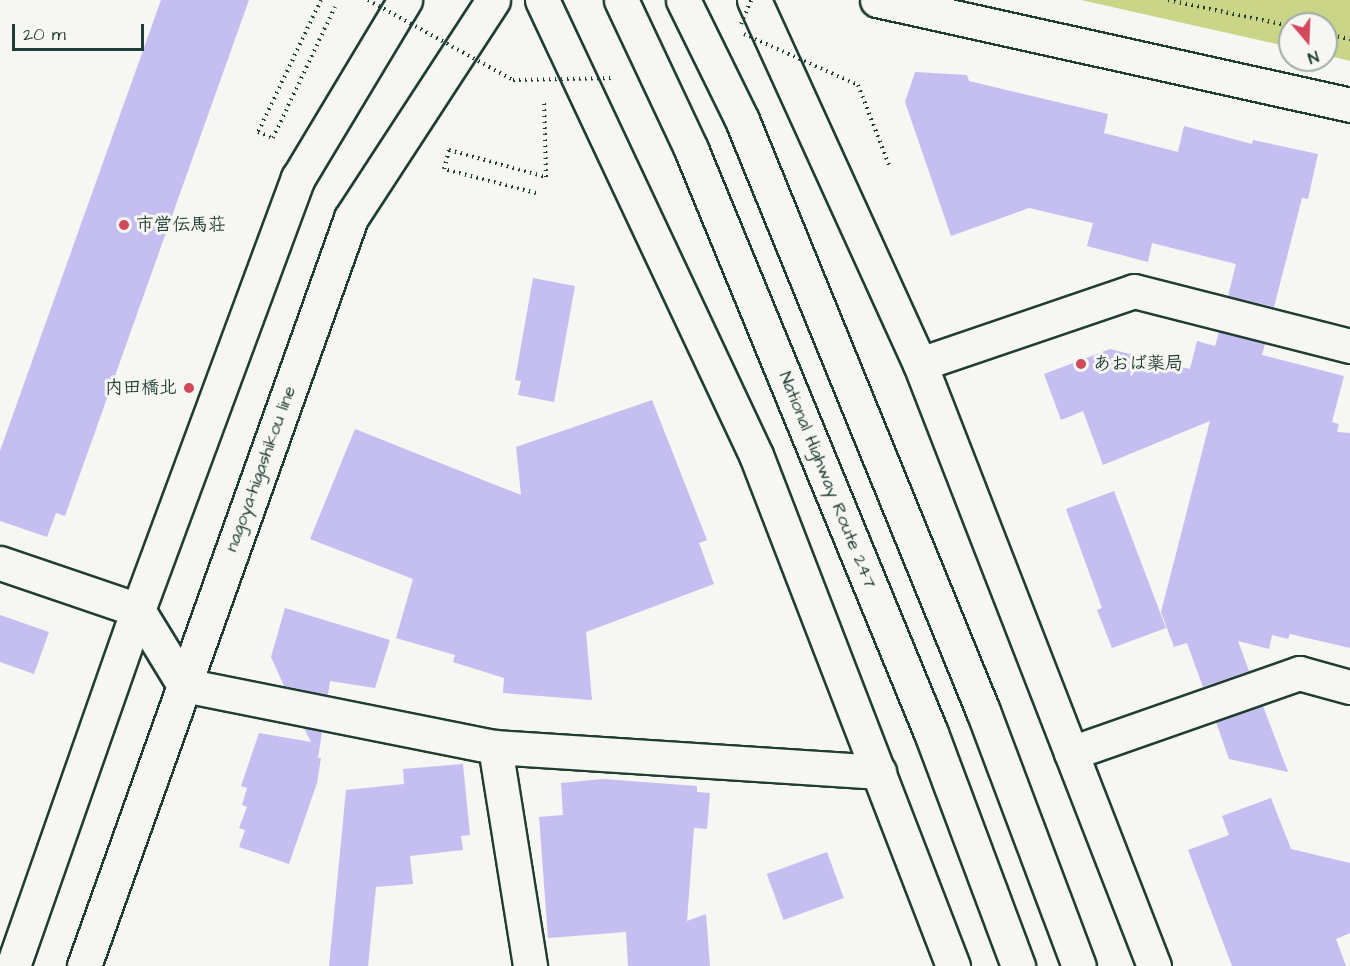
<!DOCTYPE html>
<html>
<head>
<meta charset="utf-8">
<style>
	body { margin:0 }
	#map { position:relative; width:1350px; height:966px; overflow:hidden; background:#f6f6f2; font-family:"Architects Daughter","Klee One",sans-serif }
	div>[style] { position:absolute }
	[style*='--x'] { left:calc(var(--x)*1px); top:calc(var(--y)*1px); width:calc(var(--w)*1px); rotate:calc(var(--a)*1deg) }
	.green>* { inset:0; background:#cad588 }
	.building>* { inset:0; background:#c5bef0; transform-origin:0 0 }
	.path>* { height:4px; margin-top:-2px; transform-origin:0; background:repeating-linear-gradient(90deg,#1f3d34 0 1.5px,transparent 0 6px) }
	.roads { filter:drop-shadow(2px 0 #1f3d34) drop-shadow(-2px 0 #1f3d34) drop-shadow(0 2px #1f3d34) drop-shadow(0 -2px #1f3d34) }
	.minor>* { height:33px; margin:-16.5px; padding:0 16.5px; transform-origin:16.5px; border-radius:16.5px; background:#f6f6f2 }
	.major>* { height:33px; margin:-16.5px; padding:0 16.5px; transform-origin:16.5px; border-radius:16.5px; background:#f6f6f2 }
	.highway>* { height:33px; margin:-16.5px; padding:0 16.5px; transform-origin:16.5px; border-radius:16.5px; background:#f6f6f2 }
	.path-bridge>* { height:4px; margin-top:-2px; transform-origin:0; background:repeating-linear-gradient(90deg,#1f3d34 0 1.5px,transparent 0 6px) }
	.bridges { filter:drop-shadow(2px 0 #1f3d34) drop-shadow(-2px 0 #1f3d34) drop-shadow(0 2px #1f3d34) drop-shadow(0 -2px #1f3d34) }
	.highway-bridge>* { height:33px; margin:-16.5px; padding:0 16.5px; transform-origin:16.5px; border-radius:16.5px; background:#f6f6f2 }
	.dots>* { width:16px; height:16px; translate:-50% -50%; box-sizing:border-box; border:3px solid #f6f6f2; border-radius:50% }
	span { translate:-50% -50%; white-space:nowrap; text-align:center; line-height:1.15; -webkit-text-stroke:6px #f6f6f2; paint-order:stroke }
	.poi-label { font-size:18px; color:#1f3d34; font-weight:700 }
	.left { translate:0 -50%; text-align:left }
	.right { translate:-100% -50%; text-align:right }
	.street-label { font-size:18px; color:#1f3d34 }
	.north { position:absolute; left:1278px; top:12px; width:60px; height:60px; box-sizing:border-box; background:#f6f6f2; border:2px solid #a0aca6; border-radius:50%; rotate:161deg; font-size:16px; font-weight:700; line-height:24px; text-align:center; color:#1f3d34 }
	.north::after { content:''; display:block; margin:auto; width:21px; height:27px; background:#d1495b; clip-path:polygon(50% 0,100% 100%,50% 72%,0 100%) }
	.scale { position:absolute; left:12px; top:24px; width:132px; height:27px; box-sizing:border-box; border:3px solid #1f3d34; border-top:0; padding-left:8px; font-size:18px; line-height:21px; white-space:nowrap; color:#1f3d34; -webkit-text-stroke:4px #f6f6f2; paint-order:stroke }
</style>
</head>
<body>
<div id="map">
	<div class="green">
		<div style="clip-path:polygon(1081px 0,1350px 0,1350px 61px,1326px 55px,1326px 24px,1290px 24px,1290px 47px)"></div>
	</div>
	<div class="building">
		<div style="clip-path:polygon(161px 0,249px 0,65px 516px,56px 513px,47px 537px,0 521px,0 451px)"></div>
		<div style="clip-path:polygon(915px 72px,967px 75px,969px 81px,1108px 114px,1104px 133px,1178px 152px,1184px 126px,1252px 144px,1253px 140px,1318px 154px,1308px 199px,1302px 198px,1274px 307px,1228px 296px,1236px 264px,1152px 243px,1148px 262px,1087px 246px,1093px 223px,1029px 208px,951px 236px,905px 102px)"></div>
		<div style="clip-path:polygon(533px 278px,575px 286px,554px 402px,518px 395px,521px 381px,515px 380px)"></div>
		<div style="clip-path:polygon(1219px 332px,1265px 344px,1262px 355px,1344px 376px,1332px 422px,1339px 424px,1337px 432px,1350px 433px,1350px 648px,1290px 634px,1288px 639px,1272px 635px,1269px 649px,1238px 641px,1249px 671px,1203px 687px,1187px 643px,1174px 647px,1161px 612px,1210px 421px,1103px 465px,1083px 411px,1061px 420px,1044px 374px,1110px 349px,1190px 369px,1197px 341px,1215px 346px)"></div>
		<div style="clip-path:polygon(652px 400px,707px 540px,699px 543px,714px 584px,586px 632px,592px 700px,503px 693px,504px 678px,453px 662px,455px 655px,396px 638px,413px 579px,310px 539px,355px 429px,521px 495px,516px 447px)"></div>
		<div style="clip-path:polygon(1114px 491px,1166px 628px,1112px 648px,1097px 610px,1102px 608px,1066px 509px)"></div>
		<div style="clip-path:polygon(285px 608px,390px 640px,375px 688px,330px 681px,328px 695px,284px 686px,271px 657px)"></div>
		<div style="clip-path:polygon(0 615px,49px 632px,34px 674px,0 662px)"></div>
		<div style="clip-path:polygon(1263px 706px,1288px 772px,1229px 759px,1216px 722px)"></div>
		<div style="clip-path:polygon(304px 728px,322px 732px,318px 758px,321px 758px,317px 783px,289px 864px,239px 847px,245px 830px,239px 828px,247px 807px,242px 805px,247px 788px,241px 786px,259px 733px,311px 742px)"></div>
		<div style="clip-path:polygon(463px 764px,470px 835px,461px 836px,463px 850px,410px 856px,413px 884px,376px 887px,368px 966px,329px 966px,346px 790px,404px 784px,403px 769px)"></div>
		<div style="clip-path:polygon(603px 779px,697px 786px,697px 792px,710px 793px,707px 829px,694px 828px,687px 921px,706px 914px,710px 966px,628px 966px,626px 932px,548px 938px,539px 817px,563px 815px,561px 783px)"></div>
		<div style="clip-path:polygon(1271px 798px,1291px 849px,1350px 863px,1350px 933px,1336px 939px,1346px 966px,1232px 966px,1188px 850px,1229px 835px,1222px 816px)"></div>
		<div style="left:827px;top:852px;width:49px;height:64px;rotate:70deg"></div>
	</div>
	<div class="path">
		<div style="--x:321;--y:0;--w:146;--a:115.5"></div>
		<div style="--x:258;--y:132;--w:16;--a:22"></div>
		<div style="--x:273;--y:138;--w:145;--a:-64.7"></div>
		<div style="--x:1168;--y:0;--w:125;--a:12"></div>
		<div style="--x:1326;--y:34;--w:25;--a:12"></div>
		<div style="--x:858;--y:85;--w:86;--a:68.8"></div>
		<div style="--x:536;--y:193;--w:95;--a:-165.4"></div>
		<div style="--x:444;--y:169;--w:20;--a:-75"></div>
		<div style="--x:449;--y:150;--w:101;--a:15.6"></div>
		<div style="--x:546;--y:177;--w:75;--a:-91.5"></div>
	</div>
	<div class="roads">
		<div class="minor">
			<div style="--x:877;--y:0;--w:485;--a:12.5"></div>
			<div style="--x:920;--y:364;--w:226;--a:-18.8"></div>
			<div style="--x:1134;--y:291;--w:223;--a:14.3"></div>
			<div style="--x:0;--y:563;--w:146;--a:18.8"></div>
			<div style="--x:138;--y:610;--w:88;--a:58.5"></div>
			<div style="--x:184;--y:685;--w:317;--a:11.3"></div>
			<div style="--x:495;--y:747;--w:385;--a:3.7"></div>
			<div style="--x:495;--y:747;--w:222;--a:80.9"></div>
			<div style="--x:1071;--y:753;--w:242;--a:-19.3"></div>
			<div style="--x:1299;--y:673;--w:53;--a:15.4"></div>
		</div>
		<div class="major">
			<div style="--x:13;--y:966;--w:377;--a:-70.7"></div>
			<div style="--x:138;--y:610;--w:461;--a:-69.7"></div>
			<div style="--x:298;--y:178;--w:208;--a:-59"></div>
			<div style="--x:84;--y:966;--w:794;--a:-70.36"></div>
			<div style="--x:351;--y:218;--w:260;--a:-56.9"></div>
		</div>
		<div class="highway">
			<div style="--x:542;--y:0;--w:503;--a:64.81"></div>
			<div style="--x:756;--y:455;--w:548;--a:68.92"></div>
			<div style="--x:754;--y:0;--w:400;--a:65.5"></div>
			<div style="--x:920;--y:364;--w:646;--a:68.76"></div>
		</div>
	</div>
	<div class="path-bridge">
		<div style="--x:368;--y:0;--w:166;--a:28.9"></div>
		<div style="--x:513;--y:80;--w:101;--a:-1.1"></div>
		<div style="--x:741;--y:24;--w:26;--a:-67"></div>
		<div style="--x:744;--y:34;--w:125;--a:24.1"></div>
	</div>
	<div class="bridges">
		<div class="highway-bridge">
			<div style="--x:621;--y:0;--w:165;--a:64.8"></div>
			<div style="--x:691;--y:149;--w:631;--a:67.66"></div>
			<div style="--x:931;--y:733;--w:249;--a:69.5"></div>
			<div style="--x:683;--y:0;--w:134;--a:63.8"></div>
			<div style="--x:742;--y:120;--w:638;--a:67.82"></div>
			<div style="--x:983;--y:711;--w:272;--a:69.4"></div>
		</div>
	</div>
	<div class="dots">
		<div style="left:124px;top:225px;background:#d1495b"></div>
		<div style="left:1081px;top:364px;background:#d1495b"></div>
		<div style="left:189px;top:388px;background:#d1495b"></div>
	</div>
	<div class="poi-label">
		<span class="left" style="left:136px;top:225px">市営伝馬荘</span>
		<span class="left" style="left:1093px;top:364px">あおば薬局</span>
		<span class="right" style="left:177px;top:388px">内田橋北</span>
	</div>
	<div class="street-label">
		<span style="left:261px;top:469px;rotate:-70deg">nagoya-higashikou line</span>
		<span style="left:827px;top:480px;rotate:68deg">National Highway Route 247</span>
	</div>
	<div class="north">N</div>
	<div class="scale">20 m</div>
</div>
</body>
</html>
